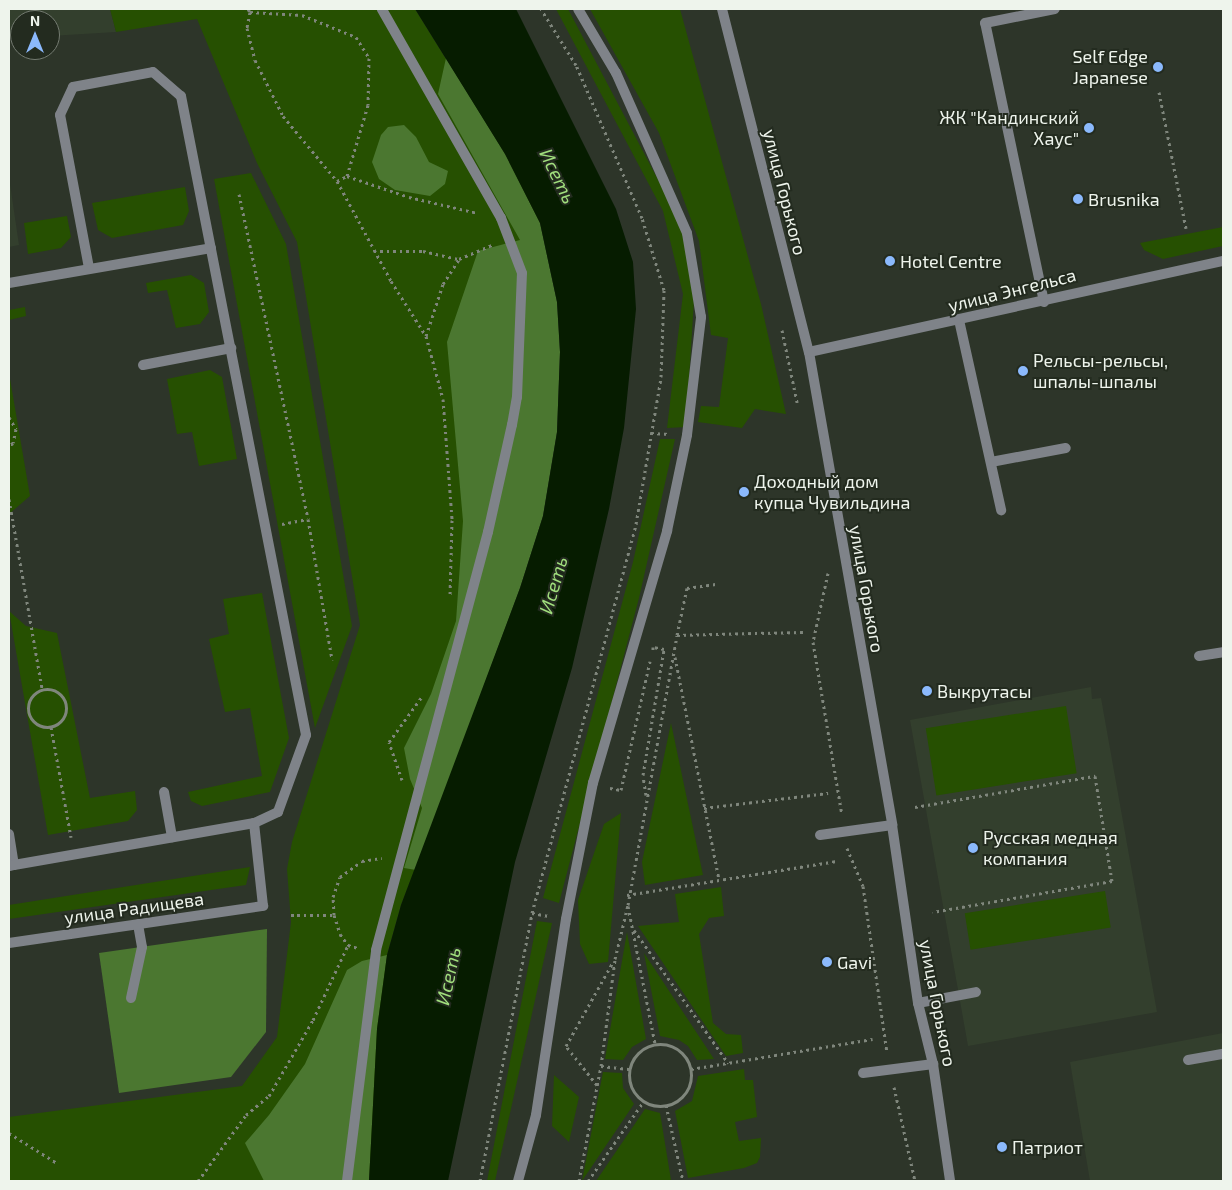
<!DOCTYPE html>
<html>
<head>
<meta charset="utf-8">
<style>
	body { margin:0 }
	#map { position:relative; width:1232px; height:1190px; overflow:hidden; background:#2d3529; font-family:"Exo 2",sans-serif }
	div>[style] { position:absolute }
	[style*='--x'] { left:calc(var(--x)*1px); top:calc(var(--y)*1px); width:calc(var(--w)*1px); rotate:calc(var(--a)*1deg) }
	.built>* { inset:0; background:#333f2d }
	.green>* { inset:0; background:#265001; transform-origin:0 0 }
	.forest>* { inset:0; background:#4b7730 }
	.water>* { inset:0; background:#061c00 }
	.path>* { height:3px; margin-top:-1.5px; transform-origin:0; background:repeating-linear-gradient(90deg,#7f867c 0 2.5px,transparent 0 6.5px) }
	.path>.ring { margin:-1.5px; padding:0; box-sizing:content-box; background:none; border:3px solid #7f867c; border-radius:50% }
	.service>* { height:10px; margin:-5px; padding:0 5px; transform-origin:5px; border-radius:5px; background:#7f8389 }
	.pedestrian>* { height:10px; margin:-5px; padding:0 5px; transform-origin:5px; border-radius:5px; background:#7f8389 }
	.minor>* { height:10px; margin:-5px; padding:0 5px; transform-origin:5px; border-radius:5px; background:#7f8389 }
	.dots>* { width:14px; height:14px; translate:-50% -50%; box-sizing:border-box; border:2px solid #232b1f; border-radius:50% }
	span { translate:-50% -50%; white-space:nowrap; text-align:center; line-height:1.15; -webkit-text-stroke:4px #232b1f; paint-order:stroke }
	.poi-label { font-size:18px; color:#eef4ec }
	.right { translate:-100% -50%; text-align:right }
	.left { translate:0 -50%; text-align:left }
	.street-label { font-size:18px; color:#eef4ec }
	.water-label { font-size:19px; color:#a0de7d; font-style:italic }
	.frame { position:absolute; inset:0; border:10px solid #eef4ec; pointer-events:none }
	.north { position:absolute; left:10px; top:10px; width:50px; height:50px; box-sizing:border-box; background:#232b1f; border:1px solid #747b71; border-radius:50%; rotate:0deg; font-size:14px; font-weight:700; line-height:20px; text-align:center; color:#eef4ec }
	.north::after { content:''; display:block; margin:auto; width:18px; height:22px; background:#8bb9fc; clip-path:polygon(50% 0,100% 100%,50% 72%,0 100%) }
</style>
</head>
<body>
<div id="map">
	<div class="built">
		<div style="clip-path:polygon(9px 9px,110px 9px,116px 32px,50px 36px,50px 20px,20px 20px,20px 37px,9px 38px)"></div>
		<div style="clip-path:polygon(9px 177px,19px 245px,9px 247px)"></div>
		<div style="clip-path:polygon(1091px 687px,1092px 699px,1101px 698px,1157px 1012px,968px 1046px,910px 720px)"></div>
		<div style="clip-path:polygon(1223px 1033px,1223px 1181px,1090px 1181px,1070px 1062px)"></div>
	</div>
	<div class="green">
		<div style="clip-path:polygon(110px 9px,415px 9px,505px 154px,540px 223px,471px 725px,401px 905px,387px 955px,369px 1181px,9px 1181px,9px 1117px,242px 1086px,277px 1037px,291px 922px,287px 869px,292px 842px,360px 625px,297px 242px,257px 163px,197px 19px,116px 32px)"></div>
		<div style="clip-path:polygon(556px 9px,568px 9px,685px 231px,694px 300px,686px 427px,667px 428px,683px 294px,663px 211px)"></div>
		<div style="clip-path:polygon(590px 9px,680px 9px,761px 304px,786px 414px,755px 409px,742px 428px,698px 422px,701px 406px,719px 407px,728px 338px,711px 335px,699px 241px,659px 133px)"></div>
		<div style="clip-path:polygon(251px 173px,286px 244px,352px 626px,315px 728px,214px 179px)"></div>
		<div style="clip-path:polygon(185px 187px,189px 211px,183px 225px,112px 238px,98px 230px,92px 203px)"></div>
		<div style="clip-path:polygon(67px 216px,71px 237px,61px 248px,28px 254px,24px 223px)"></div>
		<div style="clip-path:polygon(1223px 227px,1223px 246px,1163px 259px,1144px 250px,1140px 243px)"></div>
		<div style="clip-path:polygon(191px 275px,204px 283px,209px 312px,200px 324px,176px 328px,167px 290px,148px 293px,146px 283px)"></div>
		<div style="clip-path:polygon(25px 307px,26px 316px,9px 320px,9px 310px)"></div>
		<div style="clip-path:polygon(210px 370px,222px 377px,237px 459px,199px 466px,192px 432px,177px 434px,167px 379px)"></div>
		<div style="clip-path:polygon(9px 373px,30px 496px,9px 514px)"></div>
		<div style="clip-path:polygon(660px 439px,675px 439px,639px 598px,559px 903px,543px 898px,633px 562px)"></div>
		<div style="clip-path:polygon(262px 593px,289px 738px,270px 792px,202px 806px,191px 801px,188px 792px,262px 776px,250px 708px,225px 712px,209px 639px,229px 634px,223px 599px)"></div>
		<div style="clip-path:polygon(9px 611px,26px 626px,57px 633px,90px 798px,135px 791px,137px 810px,128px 821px,48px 835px)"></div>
		<div style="left:1066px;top:706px;width:68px;height:142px;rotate:81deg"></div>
		<div style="clip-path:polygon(671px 723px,703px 875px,645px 885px,642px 862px)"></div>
		<div style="clip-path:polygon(621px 813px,608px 962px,589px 964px,580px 944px,578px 900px,604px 824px)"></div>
		<div style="clip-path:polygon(250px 867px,246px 885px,9px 919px,9px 905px)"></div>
		<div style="clip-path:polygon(721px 887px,724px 916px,709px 918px,699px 934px,713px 1023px,726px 1034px,741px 1035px,743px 1053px,726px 1056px,638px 926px,679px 922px,675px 894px)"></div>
		<div style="left:1105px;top:891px;width:37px;height:142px;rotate:81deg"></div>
		<div style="clip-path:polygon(537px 921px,552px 923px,495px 1181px,487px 1181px)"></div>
		<div style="clip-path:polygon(627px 932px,646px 1039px,632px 1047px,623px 1060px,605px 1059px)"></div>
		<div style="clip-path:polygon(644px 953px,714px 1059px,697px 1060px,688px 1046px,679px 1040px,660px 1036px)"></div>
		<div style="clip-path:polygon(744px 1069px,745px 1080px,753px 1080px,757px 1117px,735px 1122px,739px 1141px,761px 1138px,760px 1157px,757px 1163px,744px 1168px,688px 1178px,675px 1111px,692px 1101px,698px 1076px)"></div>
		<div style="clip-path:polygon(603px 1072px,622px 1073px,623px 1088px,634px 1104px,582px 1181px)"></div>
		<div style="clip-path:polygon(554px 1075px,579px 1097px,569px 1142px,552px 1126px)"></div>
		<div style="clip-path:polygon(645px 1109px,660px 1113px,671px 1180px,596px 1181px)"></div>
	</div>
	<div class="forest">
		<div style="clip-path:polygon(446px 58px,505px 154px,540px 223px,557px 302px,560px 352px,557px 432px,543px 516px,520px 588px,416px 870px,404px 868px,422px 808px,410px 779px,404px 748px,431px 694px,456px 621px,463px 521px,447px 342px,478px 251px,520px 240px,438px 94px)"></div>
		<div style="clip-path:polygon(404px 125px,416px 137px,429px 162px,448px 171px,445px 184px,430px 196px,395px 190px,379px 179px,372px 162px,381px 135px,388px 127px)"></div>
		<div style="clip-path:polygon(267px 929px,266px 1032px,231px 1077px,119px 1093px,99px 953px)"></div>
		<div style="clip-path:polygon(387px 955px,377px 1029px,369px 1181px,264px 1181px,245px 1143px,269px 1115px,305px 1064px,347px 970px,362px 961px)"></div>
	</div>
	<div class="water">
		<div style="clip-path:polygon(415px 9px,516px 9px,616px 209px,633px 262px,636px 309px,624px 428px,609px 509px,572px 668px,515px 862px,448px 1181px,369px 1181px,377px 1029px,387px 955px,401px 905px,520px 588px,543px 516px,557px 432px,560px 352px,557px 302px,540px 223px,505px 154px)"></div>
	</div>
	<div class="path">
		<div style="--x:248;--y:9;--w:4;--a:56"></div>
		<div style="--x:250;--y:12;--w:16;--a:101"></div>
		<div style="--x:247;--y:28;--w:33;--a:76"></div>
		<div style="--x:255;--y:60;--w:63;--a:63.4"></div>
		<div style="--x:283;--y:116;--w:85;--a:50.3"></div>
		<div style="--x:337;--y:181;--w:114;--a:61.6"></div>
		<div style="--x:391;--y:281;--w:65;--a:57.5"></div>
		<div style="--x:426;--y:336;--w:65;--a:74.9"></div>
		<div style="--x:443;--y:399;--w:121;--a:85.7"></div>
		<div style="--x:452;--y:520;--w:76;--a:91.5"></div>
		<div style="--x:250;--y:12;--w:52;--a:3.3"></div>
		<div style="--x:302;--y:15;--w:58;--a:22.2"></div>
		<div style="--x:356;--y:37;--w:25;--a:58"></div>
		<div style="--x:369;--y:58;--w:47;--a:91.2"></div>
		<div style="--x:368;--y:105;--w:74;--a:106.5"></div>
		<div style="--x:1159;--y:92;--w:139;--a:78.8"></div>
		<div style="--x:337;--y:181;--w:11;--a:-27"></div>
		<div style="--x:347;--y:176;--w:65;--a:18.7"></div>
		<div style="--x:409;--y:197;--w:71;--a:13.1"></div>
		<div style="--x:239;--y:194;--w:332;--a:78"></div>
		<div style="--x:308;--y:519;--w:143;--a:80.3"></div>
		<div style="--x:374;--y:251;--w:49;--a:0"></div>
		<div style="--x:423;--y:251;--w:37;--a:13"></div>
		<div style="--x:459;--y:259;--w:36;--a:-23"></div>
		<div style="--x:782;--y:330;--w:74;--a:78.2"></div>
		<div style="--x:426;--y:336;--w:55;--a:-71.9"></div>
		<div style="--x:443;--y:284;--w:30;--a:-57"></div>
		<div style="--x:9;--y:417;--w:14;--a:60"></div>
		<div style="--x:16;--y:429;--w:14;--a:102"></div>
		<div style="--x:13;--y:443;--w:5;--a:143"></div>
		<div style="--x:651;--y:433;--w:19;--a:3"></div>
		<div style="--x:9;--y:499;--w:192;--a:80.1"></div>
		<div style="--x:282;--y:524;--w:26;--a:-11"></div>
		<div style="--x:828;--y:573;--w:71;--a:102.3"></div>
		<div style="--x:813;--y:642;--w:175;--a:80.5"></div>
		<div style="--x:677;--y:635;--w:48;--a:-78"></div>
		<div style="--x:687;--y:588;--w:29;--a:-8"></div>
		<div style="--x:675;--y:657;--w:226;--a:78.8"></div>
		<div class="ring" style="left:28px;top:689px;width:35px;height:35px"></div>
		<div style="--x:51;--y:727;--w:112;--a:79.7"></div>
		<div style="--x:402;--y:780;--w:40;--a:-108.9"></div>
		<div style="--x:389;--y:742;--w:58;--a:-54.1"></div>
		<div style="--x:610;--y:788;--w:11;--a:10"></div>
		<div style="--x:621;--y:790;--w:132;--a:-77.3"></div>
		<div style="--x:646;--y:795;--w:20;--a:-99"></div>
		<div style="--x:643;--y:775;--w:128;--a:-80.5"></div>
		<div style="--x:664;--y:649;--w:11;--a:-170"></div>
		<div style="--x:653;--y:647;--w:3;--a:90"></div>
		<div style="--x:915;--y:807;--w:183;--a:-9.8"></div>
		<div style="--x:1095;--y:776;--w:106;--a:80.8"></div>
		<div style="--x:1112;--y:881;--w:182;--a:170.2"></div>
		<div style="--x:704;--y:808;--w:125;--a:-6.9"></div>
		<div style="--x:847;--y:848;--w:41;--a:67.2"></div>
		<div style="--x:863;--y:886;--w:168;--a:81.8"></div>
		<div style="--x:627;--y:895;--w:214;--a:-9.2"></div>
		<div style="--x:628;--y:906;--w:141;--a:78.9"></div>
		<div style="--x:532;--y:913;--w:17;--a:10"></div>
		<div style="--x:291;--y:915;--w:43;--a:0"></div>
		<div style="--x:334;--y:915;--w:20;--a:72"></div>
		<div style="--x:340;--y:934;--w:14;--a:54"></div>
		<div style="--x:348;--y:945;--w:10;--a:17"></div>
		<div style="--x:334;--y:915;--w:18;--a:-93"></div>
		<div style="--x:333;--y:897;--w:21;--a:-71"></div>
		<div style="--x:340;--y:877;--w:27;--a:-36"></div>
		<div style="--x:362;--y:861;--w:20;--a:-9"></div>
		<div style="--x:634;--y:930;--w:163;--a:54.7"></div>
		<div class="ring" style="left:629px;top:1044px;width:59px;height:59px"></div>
		<div style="--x:601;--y:1066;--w:30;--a:6"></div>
		<div style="--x:691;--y:1069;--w:184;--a:-9.4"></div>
		<div style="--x:597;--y:1085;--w:50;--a:-128.5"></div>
		<div style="--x:566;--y:1046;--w:96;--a:-60.8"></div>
		<div style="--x:894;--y:1087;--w:96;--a:77.4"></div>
		<div style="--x:666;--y:1105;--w:78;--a:77.4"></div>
		<div style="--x:9;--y:1133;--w:57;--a:32"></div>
		<div style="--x:198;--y:1181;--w:82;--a:-54"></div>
		<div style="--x:246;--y:1115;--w:30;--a:-40"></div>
		<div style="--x:269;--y:1096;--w:88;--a:-59.9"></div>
		<div style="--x:313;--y:1020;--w:83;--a:-65"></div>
		<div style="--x:480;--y:1181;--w:273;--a:-79"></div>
		<div style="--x:532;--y:913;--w:403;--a:-75"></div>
		<div style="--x:636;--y:524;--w:149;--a:-80.3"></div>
		<div style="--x:661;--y:377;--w:87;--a:-88"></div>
		<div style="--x:664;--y:290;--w:75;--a:-107"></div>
		<div style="--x:642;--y:218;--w:167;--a:-113.3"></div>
		<div style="--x:576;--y:65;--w:66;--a:-122"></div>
		<div style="--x:579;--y:1181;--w:117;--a:-79.2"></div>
		<div style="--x:601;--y:1066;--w:108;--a:-82.5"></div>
		<div style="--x:615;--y:959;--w:56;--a:-76.5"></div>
		<div style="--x:628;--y:905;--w:274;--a:-79.7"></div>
		<div style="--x:677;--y:635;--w:126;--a:-1.4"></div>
		<div style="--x:588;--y:1181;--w:98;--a:-55"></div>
	</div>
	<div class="service">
		<div style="--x:89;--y:268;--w:156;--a:-100.7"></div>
		<div style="--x:60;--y:115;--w:31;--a:-65"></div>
		<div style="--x:73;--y:87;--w:81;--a:-10.6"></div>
		<div style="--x:153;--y:72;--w:37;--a:41"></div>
		<div style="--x:181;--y:96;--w:651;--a:78.93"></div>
		<div style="--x:306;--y:735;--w:82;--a:110"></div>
		<div style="--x:278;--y:812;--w:26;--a:155"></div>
		<div style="--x:254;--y:823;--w:83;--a:83.8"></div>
		<div style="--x:9;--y:283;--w:205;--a:-9.8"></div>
		<div style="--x:1044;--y:302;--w:285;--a:-101.9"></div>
		<div style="--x:985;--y:23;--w:71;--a:-11.3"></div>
		<div style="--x:959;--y:320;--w:195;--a:77.5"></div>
		<div style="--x:143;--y:365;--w:90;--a:-10.9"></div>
		<div style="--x:991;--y:462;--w:76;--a:-10.6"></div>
		<div style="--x:1199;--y:656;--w:24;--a:-9"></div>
		<div style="--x:164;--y:792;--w:46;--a:79.9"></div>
		<div style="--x:9;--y:834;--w:31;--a:81"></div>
		<div style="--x:14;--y:865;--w:4;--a:166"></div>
		<div style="--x:820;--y:835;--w:73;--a:-7.9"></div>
		<div style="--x:14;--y:865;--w:244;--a:-9.9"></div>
		<div style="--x:131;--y:998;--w:52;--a:-77.8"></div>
		<div style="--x:142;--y:947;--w:23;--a:-100"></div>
		<div style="--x:918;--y:1003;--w:59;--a:-10.7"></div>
		<div style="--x:1188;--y:1060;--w:36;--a:-10"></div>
		<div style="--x:863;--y:1073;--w:71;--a:-7.3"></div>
	</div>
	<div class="pedestrian">
		<div style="--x:347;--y:1181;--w:233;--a:-82.8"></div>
		<div style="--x:376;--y:950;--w:433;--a:-75"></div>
		<div style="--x:488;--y:532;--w:110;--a:-77.4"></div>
		<div style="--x:512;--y:425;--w:28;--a:-80"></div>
		<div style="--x:517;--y:397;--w:124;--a:-87.7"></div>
		<div style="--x:522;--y:273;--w:59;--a:-110.9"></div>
		<div style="--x:501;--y:218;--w:241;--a:-119.7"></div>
		<div style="--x:518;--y:1181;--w:68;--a:-74.7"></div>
		<div style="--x:536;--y:1115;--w:198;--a:-81.3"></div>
		<div style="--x:566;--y:919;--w:139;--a:-78.8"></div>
		<div style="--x:593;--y:783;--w:263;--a:-73.6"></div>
		<div style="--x:667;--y:531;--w:98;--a:-78.2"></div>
		<div style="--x:687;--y:435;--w:119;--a:-83.2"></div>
		<div style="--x:701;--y:317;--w:85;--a:-99.5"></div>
		<div style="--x:687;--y:233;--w:175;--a:-113.9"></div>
		<div style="--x:616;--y:73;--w:74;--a:-120.7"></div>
	</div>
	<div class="minor">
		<div style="--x:722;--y:9;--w:354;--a:75.8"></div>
		<div style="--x:809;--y:352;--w:480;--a:80"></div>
		<div style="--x:892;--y:825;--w:180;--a:81.7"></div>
		<div style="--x:918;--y:1003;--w:63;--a:76.2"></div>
		<div style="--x:933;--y:1064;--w:118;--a:81.7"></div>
		<div style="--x:809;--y:352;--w:424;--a:-12.4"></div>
		<div style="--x:9;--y:943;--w:257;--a:-8.3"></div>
	</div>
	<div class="dots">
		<div style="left:1158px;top:67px;background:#8bb9fc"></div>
		<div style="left:1089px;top:128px;background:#8bb9fc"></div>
		<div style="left:1078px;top:199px;background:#8bb9fc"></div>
		<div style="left:890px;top:261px;background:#8bb9fc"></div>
		<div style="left:1023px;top:371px;background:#8bb9fc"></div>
		<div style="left:744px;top:492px;background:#8bb9fc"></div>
		<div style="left:927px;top:691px;background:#8bb9fc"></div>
		<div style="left:973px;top:848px;background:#8bb9fc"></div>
		<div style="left:827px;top:962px;background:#8bb9fc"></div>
		<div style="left:1002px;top:1147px;background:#8bb9fc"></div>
	</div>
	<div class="poi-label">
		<span class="right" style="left:1148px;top:67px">Self Edge<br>Japanese</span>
		<span class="right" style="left:1079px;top:128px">ЖК "Кандинский<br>Хаус"</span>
		<span class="left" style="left:1088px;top:199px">Brusnika</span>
		<span class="left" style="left:900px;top:261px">Hotel Centre</span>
		<span class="left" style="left:1033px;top:371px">Рельсы-рельсы,<br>шпалы-шпалы</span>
		<span class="left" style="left:754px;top:492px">Доходный дом<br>купца Чувильдина</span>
		<span class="left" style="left:937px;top:691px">Выкрутасы</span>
		<span class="left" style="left:983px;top:848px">Русская медная<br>компания</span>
		<span class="left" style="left:837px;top:962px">Gavi</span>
		<span class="left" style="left:1012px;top:1147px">Патриот</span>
	</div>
	<div class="street-label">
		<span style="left:785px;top:192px;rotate:76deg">улица Горького</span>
		<span style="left:1012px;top:290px;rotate:-14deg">улица Энгельса</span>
		<span style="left:867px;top:589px;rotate:80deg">улица Горького</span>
		<span style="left:134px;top:908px;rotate:-8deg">улица Радищева</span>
		<span style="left:938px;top:1003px;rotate:79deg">улица Горького</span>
	</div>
	<div class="water-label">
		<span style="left:558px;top:176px;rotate:64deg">Исеть</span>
		<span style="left:553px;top:585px;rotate:-74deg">Исеть</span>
		<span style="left:448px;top:976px;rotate:-78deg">Исеть</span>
	</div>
	<div class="frame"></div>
	<div class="north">N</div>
</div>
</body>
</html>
